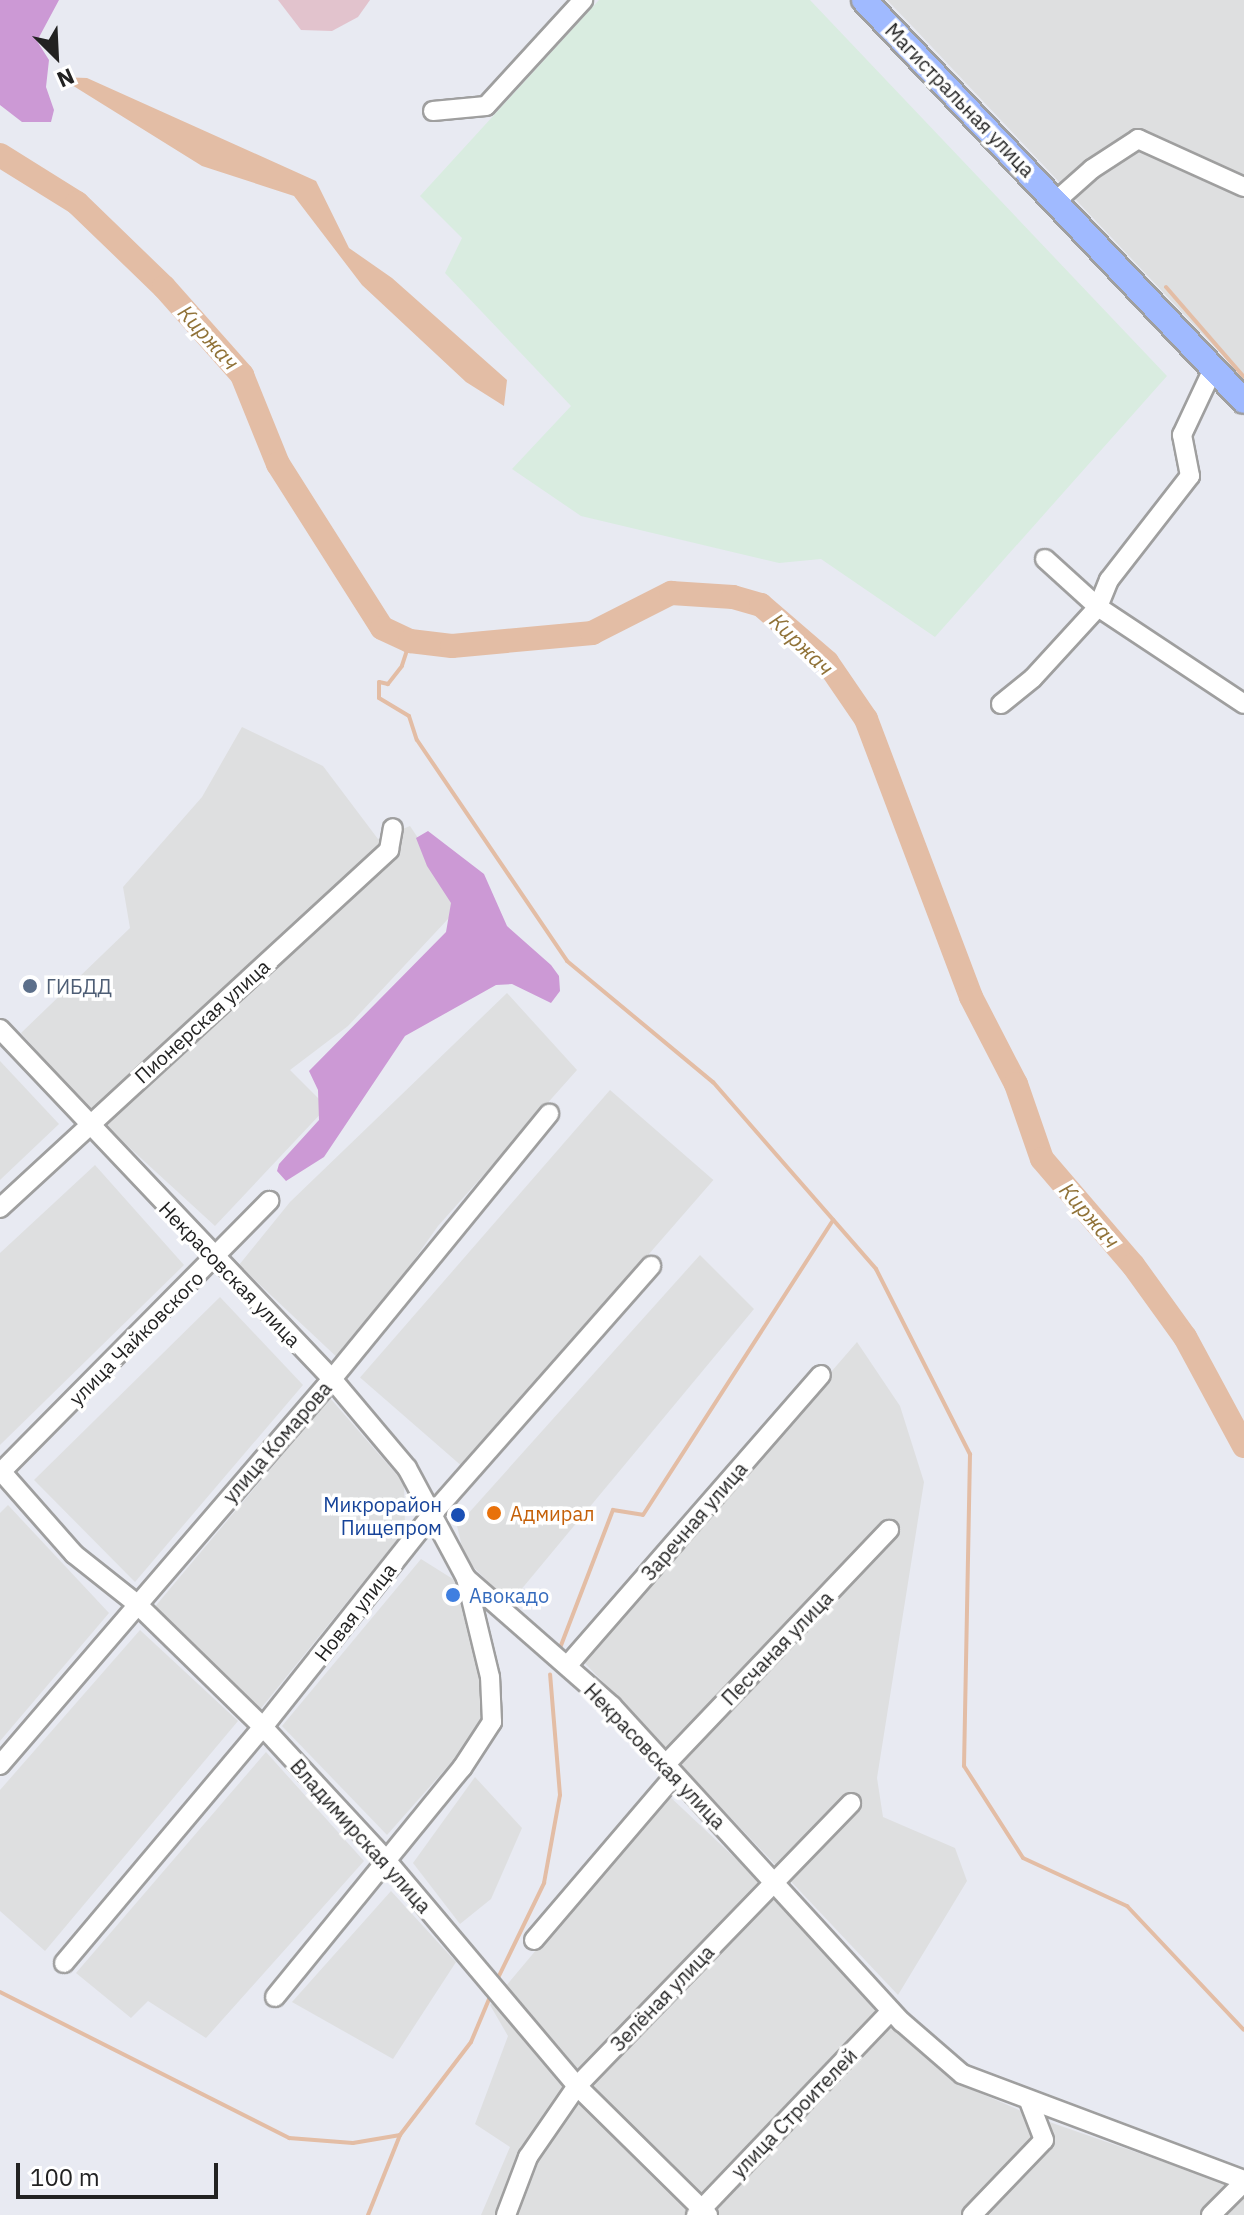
<!DOCTYPE html>
<html>
<head>
<meta charset="utf-8">
<style>
	body { margin:0 }
	#map { position:relative; width:1244px; height:2215px; overflow:hidden; background:#e8eaf2; font-family:"IBM Plex Sans",sans-serif }
	div>[style] { position:absolute }
	[style*='--x'] { left:calc(var(--x)*1px); top:calc(var(--y)*1px); width:calc(var(--w)*1px); rotate:calc(var(--a)*1deg) }
	.residential>* { inset:0; background:#dedfe0; transform-origin:0 0 }
	.industrial>* { inset:0; background:#d9ece0 }
	.forest>* { inset:0; background:#cc99d5 }
	.wetland>* { inset:0; background:#e2c3cd }
	.water>* { inset:0; background:#e3bda5 }
	.stream>* { height:4px; margin:-2px; padding:0 2px; transform-origin:2px; border-radius:2px; background:#e3bda5 }
	.river>* { height:24px; margin:-12px; padding:0 12px; transform-origin:12px; border-radius:12px; background:#e3bda5 }
	.roads { filter:drop-shadow(2px 0 #9f9f9f) drop-shadow(-2px 0 #9f9f9f) drop-shadow(0 2px #9f9f9f) drop-shadow(0 -2px #9f9f9f) }
	.minor>* { height:18px; margin:-9px; padding:0 9px; transform-origin:9px; border-radius:9px; background:#fff }
	.major>* { height:24px; margin:-12px; padding:0 12px; transform-origin:12px; border-radius:12px; background:#a0baff }
	.dots>* { width:22px; height:22px; translate:-50% -50%; box-sizing:border-box; border:4px solid #fff; border-radius:50% }
	span { translate:-50% -50%; white-space:nowrap; text-align:center; line-height:1.15; -webkit-text-stroke:7px #fff; paint-order:stroke }
	.street-label { font-size:20px; color:#222 }
	.service-label { font-size:20px; color:#4e5e75 }
	.left { translate:0 -50%; text-align:left }
	.transit-label { font-size:20px; color:#164399 }
	.right { translate:-100% -50%; text-align:right }
	.food-label { font-size:20px; color:#c56008 }
	.shop-label { font-size:20px; color:#366cbe }
	.water-label { font-size:22px; color:#907237; font-style:italic }
	.north { position:absolute; left:16px; top:16px; width:80px; height:80px; -webkit-text-stroke:6px #fff; paint-order:stroke; rotate:156deg; font-size:22px; font-weight:700; line-height:32px; text-align:center; color:#222 }
	.north::after { content:''; display:block; margin:auto; width:28px; height:36px; background:#222; clip-path:polygon(50% 0,100% 100%,50% 72%,0 100%) }
	.scale { position:absolute; left:16px; top:2163px; width:202px; height:36px; box-sizing:border-box; border:4px solid #222; border-top:0; padding-left:10px; font-size:24px; line-height:28px; white-space:nowrap; color:#222; -webkit-text-stroke:6px #fff; paint-order:stroke }
</style>
</head>
<body>
<div id="map">
	<div class="residential">
		<div style="clip-path:polygon(887px 0,1244px 0,1244px 378px,915px 29px)"></div>
		<div style="clip-path:polygon(242px 727px,323px 766px,378px 839px,410px 826px,462px 904px,348px 1026px,290px 1070px,327px 1107px,215px 1226px,96px 1117px,21px 1033px,130px 928px,123px 887px,202px 797px)"></div>
		<div style="clip-path:polygon(507px 993px,577px 1070px,438px 1226px,342px 1362px,239px 1265px,290px 1202px)"></div>
		<div style="clip-path:polygon(0 1061px,59px 1124px,0 1180px)"></div>
		<div style="left:610px;top:1090px;width:137px;height:381px;rotate:41deg"></div>
		<div style="clip-path:polygon(95px 1165px,184px 1265px,0 1445px,0 1253px)"></div>
		<div style="clip-path:polygon(700px 1255px,754px 1309px,510px 1603px,465px 1559px,457px 1526px)"></div>
		<div style="clip-path:polygon(220px 1297px,303px 1385px,135px 1582px,34px 1480px)"></div>
		<div style="clip-path:polygon(857px 1342px,900px 1406px,924px 1482px,877px 1778px,883px 1817px,955px 1848px,967px 1881px,898px 1995px,582px 1660px)"></div>
		<div style="clip-path:polygon(330px 1398px,404px 1483px,405px 1530px,258px 1712px,153px 1609px)"></div>
		<div style="clip-path:polygon(8px 1505px,109px 1613px,0 1741px,0 1513px)"></div>
		<div style="clip-path:polygon(421px 1559px,464px 1586px,486px 1711px,480px 1730px,387px 1835px,282px 1726px)"></div>
		<div style="clip-path:polygon(140px 1630px,238px 1721px,45px 1951px,0 1911px,0 1790px)"></div>
		<div style="clip-path:polygon(266px 1752px,364px 1861px,206px 2038px,148px 2001px,131px 2018px,76px 1973px)"></div>
		<div style="clip-path:polygon(475px 1777px,522px 1828px,491px 1899px,460px 1924px,413px 1863px)"></div>
		<div style="clip-path:polygon(667px 1794px,768px 1889px,884px 2018px,957px 2083px,1035px 2117px,1239px 2188px,1244px 2191px,1244px 2215px,481px 2215px,510px 2147px,475px 2124px,508px 2036px,490px 2005px)"></div>
		<div style="clip-path:polygon(391px 1891px,456px 1962px,393px 2059px,292px 2002px)"></div>
	</div>
	<div class="industrial">
		<div style="clip-path:polygon(599px 0,810px 0,1167px 376px,935px 637px,821px 559px,779px 563px,581px 516px,512px 469px,571px 406px,445px 273px,462px 238px,420px 196px)"></div>
	</div>
	<div class="forest">
		<div style="clip-path:polygon(0 0,59px 0,37px 41px,49px 60px,46px 87px,54px 110px,51px 122px,22px 122px,0 105px)"></div>
		<div style="clip-path:polygon(428px 831px,484px 874px,507px 926px,551px 965px,559px 976px,560px 991px,551px 1003px,512px 984px,496px 985px,405px 1036px,324px 1157px,286px 1181px,277px 1171px,279px 1164px,319px 1120px,318px 1090px,309px 1071px,446px 932px,451px 903px,427px 866px,416px 838px)"></div>
	</div>
	<div class="wetland">
		<div style="clip-path:polygon(278px 0,370px 0,358px 17px,332px 31px,301px 30px)"></div>
	</div>
	<div class="water">
		<div style="clip-path:polygon(59px 77px,87px 78px,316px 181px,349px 248px,392px 278px,507px 380px,504px 406px,466px 382px,362px 285px,294px 196px,202px 166px)"></div>
	</div>
	<div class="stream">
		<div style="--x:1166;--y:287;--w:119;--a:49.1"></div>
		<div style="--x:410;--y:641;--w:26;--a:108"></div>
		<div style="--x:402;--y:666;--w:23;--a:128"></div>
		<div style="--x:388;--y:684;--w:9;--a:-167"></div>
		<div style="--x:379;--y:682;--w:16;--a:90"></div>
		<div style="--x:379;--y:698;--w:35;--a:31"></div>
		<div style="--x:409;--y:716;--w:25;--a:72"></div>
		<div style="--x:417;--y:740;--w:267;--a:55.8"></div>
		<div style="--x:567;--y:961;--w:190;--a:39.7"></div>
		<div style="--x:713;--y:1082;--w:248;--a:48.9"></div>
		<div style="--x:876;--y:1269;--w:208;--a:63.1"></div>
		<div style="--x:970;--y:1454;--w:312;--a:91.1"></div>
		<div style="--x:964;--y:1766;--w:109;--a:57.3"></div>
		<div style="--x:1023;--y:1858;--w:115;--a:24.8"></div>
		<div style="--x:1127;--y:1906;--w:170;--a:46.7"></div>
		<div style="--x:560;--y:1648;--w:148;--a:-69"></div>
		<div style="--x:613;--y:1510;--w:30;--a:9"></div>
		<div style="--x:643;--y:1515;--w:351;--a:-57.2"></div>
		<div style="--x:497;--y:1980;--w:108;--a:-64.1"></div>
		<div style="--x:544;--y:1883;--w:89;--a:-79.7"></div>
		<div style="--x:560;--y:1795;--w:121;--a:-94.7"></div>
		<div style="--x:0;--y:1992;--w:324;--a:26.8"></div>
		<div style="--x:289;--y:2138;--w:64;--a:4.5"></div>
		<div style="--x:353;--y:2143;--w:48;--a:-9.7"></div>
		<div style="--x:368;--y:2215;--w:86;--a:-68.2"></div>
		<div style="--x:400;--y:2135;--w:117;--a:-52.6"></div>
		<div style="--x:471;--y:2042;--w:54;--a:-67.2"></div>
	</div>
	<div class="river">
		<div style="--x:0;--y:155;--w:91;--a:31.9"></div>
		<div style="--x:77;--y:203;--w:121;--a:44"></div>
		<div style="--x:164;--y:287;--w:118;--a:48.4"></div>
		<div style="--x:242;--y:375;--w:96;--a:68"></div>
		<div style="--x:278;--y:464;--w:194;--a:57.6"></div>
		<div style="--x:382;--y:628;--w:31;--a:25"></div>
		<div style="--x:410;--y:641;--w:42;--a:6.8"></div>
		<div style="--x:452;--y:646;--w:141;--a:-5.3"></div>
		<div style="--x:592;--y:633;--w:89;--a:-26.9"></div>
		<div style="--x:671;--y:593;--w:62;--a:3.7"></div>
		<div style="--x:733;--y:597;--w:29;--a:16"></div>
		<div style="--x:761;--y:605;--w:87;--a:40.8"></div>
		<div style="--x:827;--y:662;--w:69;--a:55.6"></div>
		<div style="--x:866;--y:719;--w:297;--a:69.3"></div>
		<div style="--x:971;--y:997;--w:98;--a:62.7"></div>
		<div style="--x:1016;--y:1084;--w:79;--a:70.9"></div>
		<div style="--x:1042;--y:1159;--w:140;--a:49.4"></div>
		<div style="--x:1133;--y:1265;--w:89;--a:54.2"></div>
		<div style="--x:1185;--y:1337;--w:124;--a:61.6"></div>
	</div>
	<div class="roads">
		<div class="minor">
			<div style="--x:433;--y:111;--w:53;--a:-5.4"></div>
			<div style="--x:486;--y:106;--w:144;--a:-47.5"></div>
			<div style="--x:1056;--y:201;--w:48;--a:-41.6"></div>
			<div style="--x:1092;--y:169;--w:55;--a:-33.1"></div>
			<div style="--x:1138;--y:139;--w:116;--a:24.4"></div>
			<div style="--x:1045;--y:559;--w:72;--a:42.2"></div>
			<div style="--x:1098;--y:607;--w:175;--a:33.6"></div>
			<div style="--x:1001;--y:704;--w:41;--a:-39.1"></div>
			<div style="--x:1033;--y:678;--w:96;--a:-47.5"></div>
			<div style="--x:1098;--y:607;--w:29;--a:-68"></div>
			<div style="--x:1109;--y:580;--w:132;--a:-52.1"></div>
			<div style="--x:1190;--y:476;--w:42;--a:-101"></div>
			<div style="--x:1182;--y:435;--w:73;--a:-64.8"></div>
			<div style="--x:0;--y:1029;--w:482;--a:46.5"></div>
			<div style="--x:332;--y:1379;--w:116;--a:49.9"></div>
			<div style="--x:407;--y:1468;--w:125;--a:61.8"></div>
			<div style="--x:466;--y:1578;--w:194;--a:41.2"></div>
			<div style="--x:612;--y:1706;--w:429;--a:47.5"></div>
			<div style="--x:902;--y:2022;--w:79;--a:40.9"></div>
			<div style="--x:962;--y:2074;--w:301;--a:20.6"></div>
			<div style="--x:0;--y:1208;--w:529;--a:-42.62"></div>
			<div style="--x:389;--y:850;--w:22;--a:-80"></div>
			<div style="--x:0;--y:1470;--w:112;--a:48.6"></div>
			<div style="--x:74;--y:1554;--w:80;--a:38.4"></div>
			<div style="--x:137;--y:1604;--w:176;--a:44.3"></div>
			<div style="--x:263;--y:1727;--w:181;--a:47.2"></div>
			<div style="--x:386;--y:1860;--w:296;--a:49.8"></div>
			<div style="--x:577;--y:2086;--w:184;--a:44.6"></div>
			<div style="--x:0;--y:1473;--w:383;--a:-45.3"></div>
			<div style="--x:567;--y:1666;--w:386;--a:-48.9"></div>
			<div style="--x:0;--y:1765;--w:509;--a:-49.3"></div>
			<div style="--x:332;--y:1379;--w:343;--a:-50.7"></div>
			<div style="--x:665;--y:1765;--w:325;--a:-46.4"></div>
			<div style="--x:534;--y:1940;--w:217;--a:-49.5"></div>
			<div style="--x:64;--y:1963;--w:309;--a:-49.9"></div>
			<div style="--x:263;--y:1727;--w:276;--a:-51.5"></div>
			<div style="--x:435;--y:1511;--w:327;--a:-48.6"></div>
			<div style="--x:275;--y:1997;--w:296;--a:-50.8"></div>
			<div style="--x:462;--y:1768;--w:55;--a:-56.9"></div>
			<div style="--x:492;--y:1722;--w:45;--a:-92.5"></div>
			<div style="--x:490;--y:1677;--w:102;--a:-103.6"></div>
			<div style="--x:506;--y:2215;--w:62;--a:-69.2"></div>
			<div style="--x:528;--y:2157;--w:86;--a:-55.4"></div>
			<div style="--x:577;--y:2086;--w:394;--a:-45.9"></div>
			<div style="--x:696;--y:2215;--w:282;--a:-46.3"></div>
			<div style="--x:972;--y:2215;--w:104;--a:-46.2"></div>
			<div style="--x:1044;--y:2140;--w:40;--a:-111"></div>
			<div style="--x:1211;--y:2215;--w:47;--a:-45"></div>
		</div>
		<div class="major">
			<div style="--x:864;--y:0;--w:552;--a:46.54"></div>
		</div>
	</div>
	<div class="dots">
		<div style="left:30px;top:986px;background:#5c6f8a"></div>
		<div style="left:494px;top:1513px;background:#e8710a"></div>
		<div style="left:458px;top:1515px;background:#1a4fb4"></div>
		<div style="left:453px;top:1595px;background:#3f7fe0"></div>
	</div>
	<div class="street-label">
		<span style="left:960px;top:100px;rotate:46deg">Магистральная улица</span>
		<span style="left:202px;top:1021px;rotate:-42deg">Пионерская улица</span>
		<span style="left:230px;top:1274px;rotate:46deg">Некрасовская улица</span>
		<span style="left:136px;top:1338px;rotate:-45deg">улица Чайковского</span>
		<span style="left:277px;top:1442px;rotate:-49deg">улица Комарова</span>
		<span style="left:694px;top:1521px;rotate:-49deg">Заречная улица</span>
		<span style="left:355px;top:1612px;rotate:-52deg">Новая улица</span>
		<span style="left:777px;top:1648px;rotate:-46deg">Песчаная улица</span>
		<span style="left:655px;top:1756px;rotate:46deg">Некрасовская улица</span>
		<span style="left:361px;top:1836px;rotate:48deg">Владимирская улица</span>
		<span style="left:662px;top:1998px;rotate:-46deg">Зелёная улица</span>
		<span style="left:794px;top:2113px;rotate:-46deg">улица Строителей</span>
	</div>
	<div class="service-label">
		<span class="left" style="left:46px;top:986px">ГИБДД</span>
	</div>
	<div class="transit-label">
		<span class="right" style="left:442px;top:1516px">Микрорайон<br>Пищепром</span>
	</div>
	<div class="food-label">
		<span class="left" style="left:510px;top:1513px">Адмирал</span>
	</div>
	<div class="shop-label">
		<span class="left" style="left:469px;top:1595px">Авокадо</span>
	</div>
	<div class="water-label">
		<span style="left:209px;top:337px;rotate:48deg">Киржач</span>
		<span style="left:802px;top:644px;rotate:44deg">Киржач</span>
		<span style="left:1090px;top:1215px;rotate:49deg">Киржач</span>
	</div>
	<div class="north">N</div>
	<div class="scale">100 m</div>
</div>
</body>
</html>
